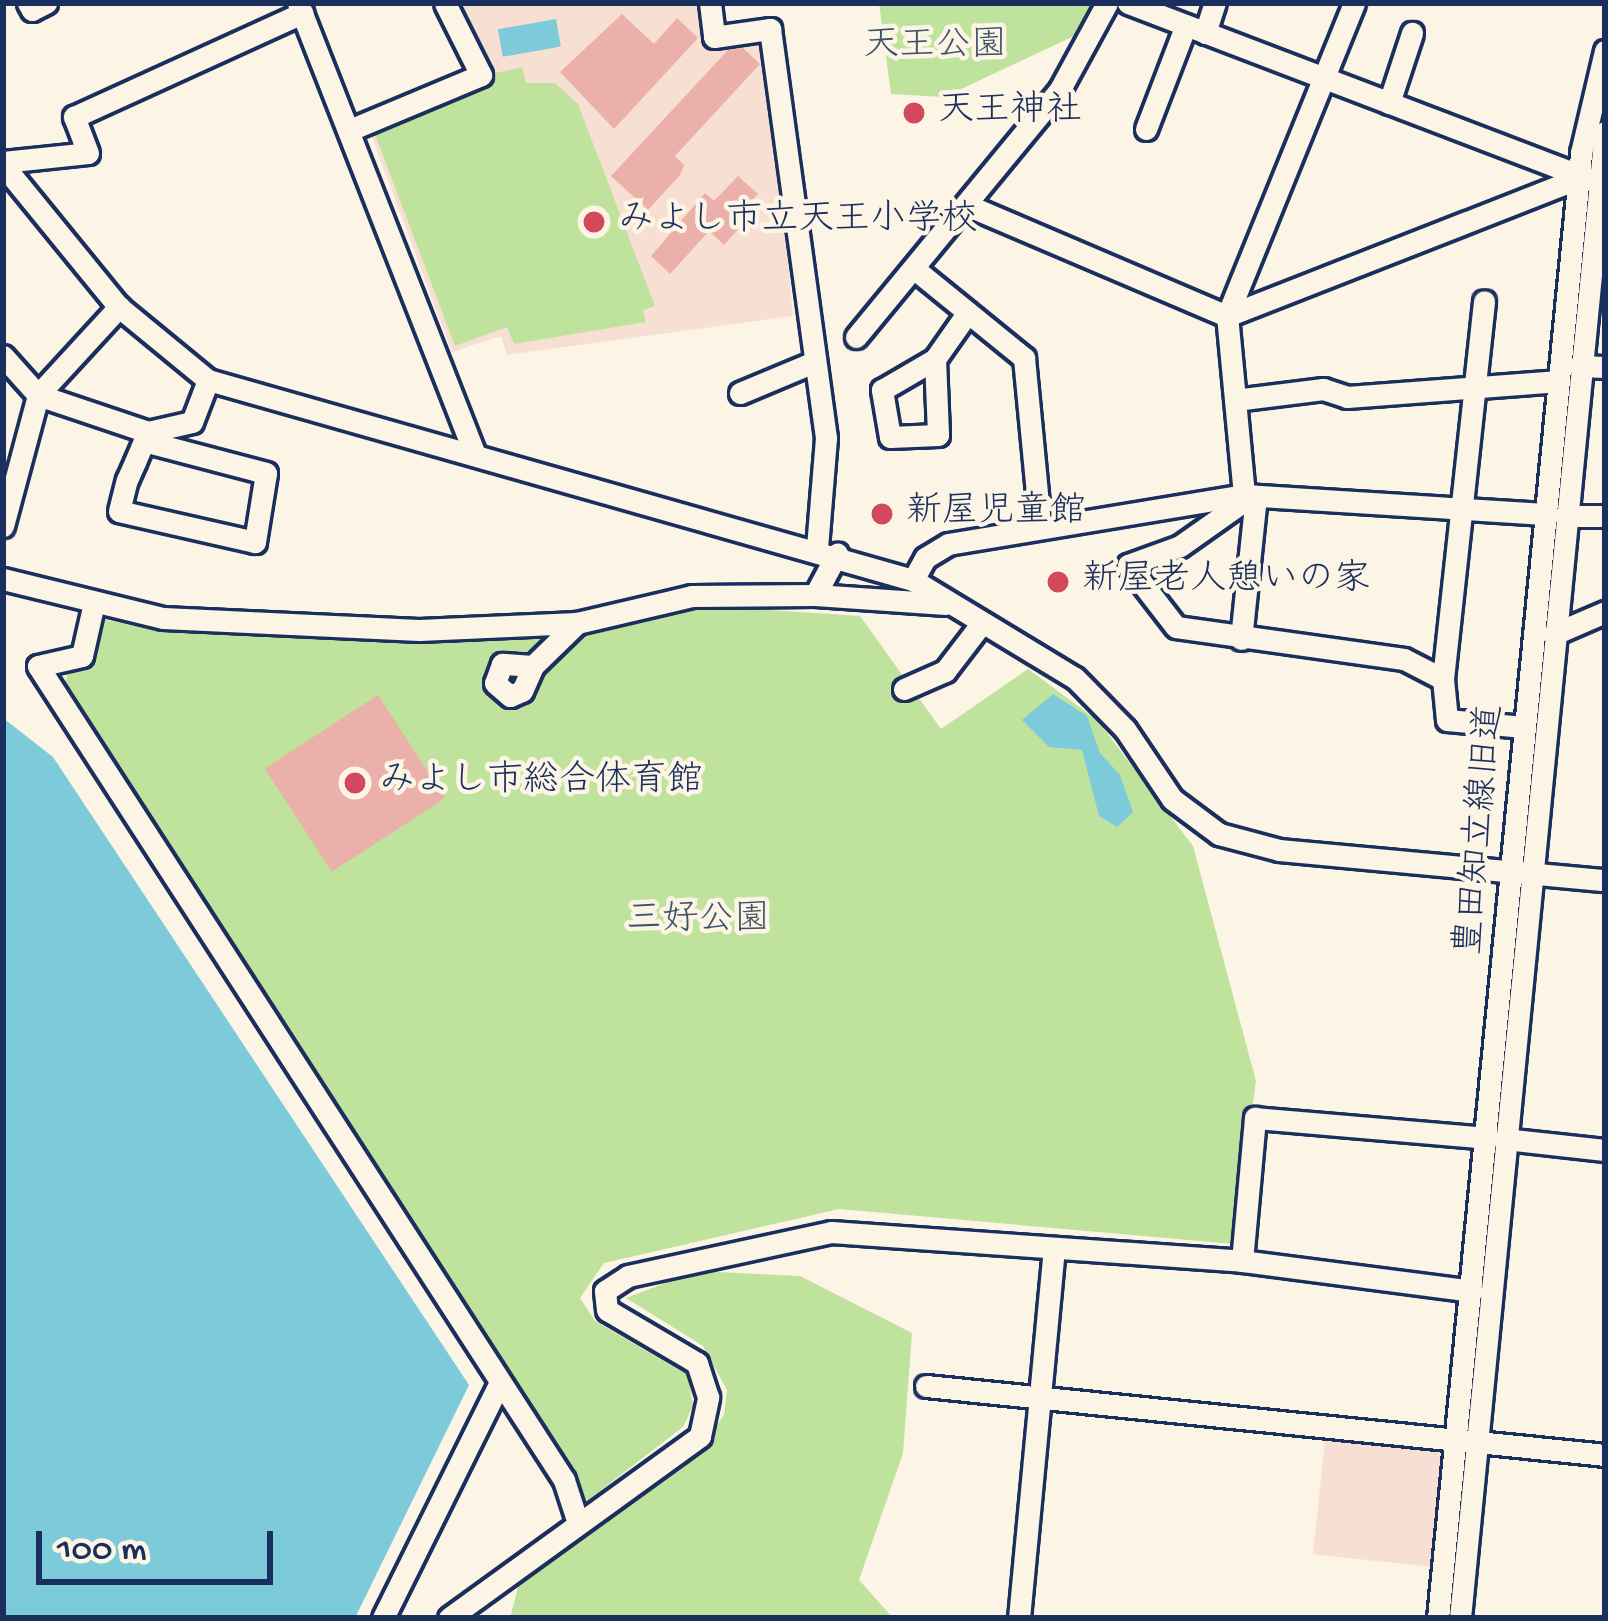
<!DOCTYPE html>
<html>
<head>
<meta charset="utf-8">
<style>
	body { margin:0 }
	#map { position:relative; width:1608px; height:1621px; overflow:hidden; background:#fcf5e5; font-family:"Gochi Hand","Klee One",sans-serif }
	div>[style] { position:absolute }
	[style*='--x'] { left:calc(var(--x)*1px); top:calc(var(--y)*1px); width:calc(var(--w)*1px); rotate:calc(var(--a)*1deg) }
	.built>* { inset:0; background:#f7e0d3; transform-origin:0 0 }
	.green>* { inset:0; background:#bfe29c }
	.water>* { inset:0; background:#7dcbda; transform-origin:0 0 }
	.building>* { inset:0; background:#ebb0a9; transform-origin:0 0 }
	.roads { filter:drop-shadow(3px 0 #1b2f5e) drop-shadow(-3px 0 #1b2f5e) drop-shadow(0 3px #1b2f5e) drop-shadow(0 -3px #1b2f5e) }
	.minor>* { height:21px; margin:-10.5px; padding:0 10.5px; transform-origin:10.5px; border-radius:10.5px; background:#fcf5e5 }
	.dots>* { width:33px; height:33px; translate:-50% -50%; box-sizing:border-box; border:6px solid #fcf5e5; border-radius:50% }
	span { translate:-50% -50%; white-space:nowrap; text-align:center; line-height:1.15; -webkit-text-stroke:9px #fcf5e5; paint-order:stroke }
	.park-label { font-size:36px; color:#3c536a }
	.poi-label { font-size:36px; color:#1b2f5e }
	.left { translate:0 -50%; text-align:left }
	.street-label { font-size:36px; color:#1b2f5e }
	.frame { position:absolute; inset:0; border:6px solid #1b2f5e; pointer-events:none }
	.scale { position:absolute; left:36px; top:1531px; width:237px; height:54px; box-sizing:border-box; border:6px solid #1b2f5e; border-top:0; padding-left:15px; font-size:36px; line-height:42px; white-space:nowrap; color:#1b2f5e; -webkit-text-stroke:9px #fcf5e5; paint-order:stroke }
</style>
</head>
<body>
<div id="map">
	<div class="built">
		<div style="clip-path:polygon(462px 3px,705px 3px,711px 42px,768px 32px,793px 316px,507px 355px,501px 336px,452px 352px,368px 127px,491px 82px)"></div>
		<div style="left:1325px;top:1440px;width:121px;height:115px;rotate:6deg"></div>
	</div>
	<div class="green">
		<div style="clip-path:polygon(879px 3px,1096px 3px,1074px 36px,944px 97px,891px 94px)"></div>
		<div style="clip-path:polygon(522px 67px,526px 83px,555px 83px,578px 104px,655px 306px,643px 310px,646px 322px,514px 344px,507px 327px,455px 346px,373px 129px,494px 84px,491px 74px)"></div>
		<div style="clip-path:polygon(677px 604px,860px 616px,941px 729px,1028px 669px,1097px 720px,1193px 846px,1256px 1081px,1234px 1244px,839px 1209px,604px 1263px,580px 1298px,595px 1321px,688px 1375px,693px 1406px,683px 1427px,584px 1503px,561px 1454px,63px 690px,68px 673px,95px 664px,102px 619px,143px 628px,382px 639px,575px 638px)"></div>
		<div style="clip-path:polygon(697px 1271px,800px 1276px,912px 1333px,903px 1453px,859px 1580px,893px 1618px,510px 1618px,520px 1580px,707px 1439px,724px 1415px,727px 1390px,703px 1346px,626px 1298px)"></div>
	</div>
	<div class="water">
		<div style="left:556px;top:19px;width:28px;height:59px;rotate:80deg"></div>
		<div style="clip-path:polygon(1053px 694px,1087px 716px,1100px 753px,1120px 775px,1133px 812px,1117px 827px,1099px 816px,1082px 750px,1049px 747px,1022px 720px)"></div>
		<div style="clip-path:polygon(3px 718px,53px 757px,469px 1385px,355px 1618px,3px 1618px)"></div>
	</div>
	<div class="building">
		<div style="clip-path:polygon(622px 14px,654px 44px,677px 18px,698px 38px,614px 129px,560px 72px)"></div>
		<div style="clip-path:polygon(743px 48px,760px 64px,675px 156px,684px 165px,680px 175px,648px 210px,611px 176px,728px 50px)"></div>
		<div style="clip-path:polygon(738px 176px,758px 194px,735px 219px,742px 225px,724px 245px,709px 231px,670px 274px,651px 256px,705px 193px,714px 201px)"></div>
		<div style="left:378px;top:695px;width:123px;height:135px;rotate:57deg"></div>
	</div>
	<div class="roads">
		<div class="minor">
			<div style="--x:28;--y:3;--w:8;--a:60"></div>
			<div style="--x:32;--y:10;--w:16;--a:-27"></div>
			<div style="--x:298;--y:3;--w:485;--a:68.6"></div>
			<div style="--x:710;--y:3;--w:34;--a:83"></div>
			<div style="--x:714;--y:37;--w:57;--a:-8.1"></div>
			<div style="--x:770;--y:29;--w:413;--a:82.2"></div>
			<div style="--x:826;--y:438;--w:109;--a:94.7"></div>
			<div style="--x:1128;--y:3;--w:493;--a:20.9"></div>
			<div style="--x:1205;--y:33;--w:32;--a:-72"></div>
			<div style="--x:1389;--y:103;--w:74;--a:-71.8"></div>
			<div style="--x:352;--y:129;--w:140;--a:-22.7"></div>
			<div style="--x:481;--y:75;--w:80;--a:-116.6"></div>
			<div style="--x:1146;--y:129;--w:111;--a:-69"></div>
			<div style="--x:3;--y:162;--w:85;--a:-6"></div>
			<div style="--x:88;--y:153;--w:39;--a:-111"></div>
			<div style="--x:74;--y:117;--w:251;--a:-24.5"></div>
			<div style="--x:3;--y:165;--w:183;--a:50.8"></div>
			<div style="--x:119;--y:307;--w:115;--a:39.4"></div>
			<div style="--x:208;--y:380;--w:733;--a:15.84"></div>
			<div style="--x:913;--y:580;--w:189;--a:31.2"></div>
			<div style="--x:1075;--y:678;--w:71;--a:45.6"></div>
			<div style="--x:1125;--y:729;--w:84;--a:56.1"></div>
			<div style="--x:1172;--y:799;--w:59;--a:36.7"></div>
			<div style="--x:1219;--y:834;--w:62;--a:14.9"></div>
			<div style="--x:1279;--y:850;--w:327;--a:5.3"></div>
			<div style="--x:969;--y:206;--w:280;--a:23.1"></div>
			<div style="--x:1227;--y:316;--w:380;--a:-21.4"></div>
			<div style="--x:917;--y:271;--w:138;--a:39.1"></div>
			<div style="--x:1024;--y:358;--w:168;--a:84.5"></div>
			<div style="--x:856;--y:337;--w:319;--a:-50.5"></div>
			<div style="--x:1059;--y:91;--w:100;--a:-61.4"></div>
			<div style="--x:3;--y:356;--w:52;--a:48.1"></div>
			<div style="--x:38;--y:395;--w:116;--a:18.6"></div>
			<div style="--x:148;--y:432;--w:45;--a:-12.8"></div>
			<div style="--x:192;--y:422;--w:45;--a:-69.1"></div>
			<div style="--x:935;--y:359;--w:76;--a:87.7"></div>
			<div style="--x:938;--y:435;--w:48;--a:177.6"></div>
			<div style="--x:890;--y:437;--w:48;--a:-99.7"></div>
			<div style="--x:882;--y:390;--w:61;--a:-30.3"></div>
			<div style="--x:935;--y:359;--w:57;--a:-54.9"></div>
			<div style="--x:1579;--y:366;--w:26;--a:2"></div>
			<div style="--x:740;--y:393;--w:80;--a:-22.7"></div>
			<div style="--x:1235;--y:400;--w:89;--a:-7.1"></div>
			<div style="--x:1323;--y:389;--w:25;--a:18"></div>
			<div style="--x:1347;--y:397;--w:213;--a:-4.3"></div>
			<div style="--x:144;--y:441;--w:126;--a:14.7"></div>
			<div style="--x:266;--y:473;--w:70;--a:99.1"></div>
			<div style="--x:255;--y:542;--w:139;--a:-167.2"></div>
			<div style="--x:119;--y:511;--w:32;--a:-76"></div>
			<div style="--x:127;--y:480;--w:20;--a:-66"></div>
			<div style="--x:135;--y:462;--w:23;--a:-67"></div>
			<div style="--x:144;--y:441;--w:10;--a:-66"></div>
			<div style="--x:1244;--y:495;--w:180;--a:-95.4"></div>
			<div style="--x:1227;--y:316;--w:338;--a:-67.9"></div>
			<div style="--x:1251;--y:496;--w:87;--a:144.8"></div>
			<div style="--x:1180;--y:546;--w:55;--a:159.9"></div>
			<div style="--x:1128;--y:565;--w:78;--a:52.3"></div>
			<div style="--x:1176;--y:627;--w:230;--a:8"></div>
			<div style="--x:1404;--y:659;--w:44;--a:27.1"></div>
			<div style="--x:1443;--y:679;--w:41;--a:84.4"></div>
			<div style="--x:1447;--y:720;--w:77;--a:5.2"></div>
			<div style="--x:1565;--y:516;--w:40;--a:0"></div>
			<div style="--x:3;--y:526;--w:136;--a:-75"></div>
			<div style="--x:38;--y:395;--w:120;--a:-47.4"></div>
			<div style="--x:3;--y:579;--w:165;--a:13.7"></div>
			<div style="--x:163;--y:618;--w:256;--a:2.7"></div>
			<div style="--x:419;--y:630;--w:158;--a:-2.5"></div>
			<div style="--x:577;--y:623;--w:118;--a:-13.2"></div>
			<div style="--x:692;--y:596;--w:123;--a:-0.5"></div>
			<div style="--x:815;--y:595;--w:47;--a:-61.8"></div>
			<div style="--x:913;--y:580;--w:25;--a:-61"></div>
			<div style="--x:925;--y:558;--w:27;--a:-31"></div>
			<div style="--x:948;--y:544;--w:300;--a:-9.4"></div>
			<div style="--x:1244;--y:495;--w:305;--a:3.6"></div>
			<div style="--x:815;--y:595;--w:131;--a:3.9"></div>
			<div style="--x:93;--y:607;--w:50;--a:102.7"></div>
			<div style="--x:82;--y:656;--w:45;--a:167.2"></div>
			<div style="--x:38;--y:666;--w:969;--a:57.13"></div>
			<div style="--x:564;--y:1480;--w:45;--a:72"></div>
			<div style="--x:1554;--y:634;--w:56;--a:-23.3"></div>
			<div style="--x:1241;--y:639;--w:144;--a:-84"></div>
			<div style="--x:533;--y:666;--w:31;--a:-176"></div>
			<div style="--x:502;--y:664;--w:20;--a:110"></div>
			<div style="--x:495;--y:683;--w:20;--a:41"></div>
			<div style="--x:510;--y:696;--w:13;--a:-23"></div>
			<div style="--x:522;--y:691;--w:27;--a:-66"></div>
			<div style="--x:533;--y:666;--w:62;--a:-44.3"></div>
			<div style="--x:1443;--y:679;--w:380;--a:-83.8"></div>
			<div style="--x:904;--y:689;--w:45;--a:-23.7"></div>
			<div style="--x:945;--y:671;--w:59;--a:-52.5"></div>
			<div style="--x:1505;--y:1139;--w:101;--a:6.3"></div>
			<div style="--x:1242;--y:1261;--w:144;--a:-84.8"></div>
			<div style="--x:1255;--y:1118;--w:234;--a:4.9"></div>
			<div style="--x:926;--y:1386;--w:682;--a:5.8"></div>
			<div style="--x:383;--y:1618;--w:263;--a:-63.6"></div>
			<div style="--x:449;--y:1618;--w:310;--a:-35.9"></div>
			<div style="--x:700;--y:1436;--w:40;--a:-78"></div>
			<div style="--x:708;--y:1397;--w:36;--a:-108"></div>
			<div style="--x:697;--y:1363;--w:104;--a:-149.5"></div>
			<div style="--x:607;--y:1310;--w:19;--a:-96"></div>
			<div style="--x:605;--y:1291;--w:27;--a:-33"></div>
			<div style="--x:628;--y:1276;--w:208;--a:-12.2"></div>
			<div style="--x:831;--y:1232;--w:412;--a:4"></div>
			<div style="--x:1242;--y:1261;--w:232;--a:7.4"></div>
			<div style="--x:1019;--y:1618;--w:369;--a:-84.6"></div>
			<div style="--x:1438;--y:1618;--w:1472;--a:-84.42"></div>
			<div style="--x:1581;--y:153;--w:105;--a:-76.8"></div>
			<div style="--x:1460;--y:1618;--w:1493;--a:-84.43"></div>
		</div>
	</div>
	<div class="dots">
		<div style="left:914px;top:113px;background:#d1495b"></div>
		<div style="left:594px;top:222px;background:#d1495b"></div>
		<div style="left:882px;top:514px;background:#d1495b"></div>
		<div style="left:1058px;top:582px;background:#d1495b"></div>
		<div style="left:355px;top:783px;background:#d1495b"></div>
	</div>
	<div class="park-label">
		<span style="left:935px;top:48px">天王公園</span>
		<span style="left:698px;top:922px">三好公園</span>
	</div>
	<div class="poi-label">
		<span class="left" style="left:938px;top:113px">天王神社</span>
		<span class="left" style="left:618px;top:222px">みよし市立天王小学校</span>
		<span class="left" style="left:906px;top:514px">新屋児童館</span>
		<span class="left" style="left:1082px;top:582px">新屋老人憩いの家</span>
		<span class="left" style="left:379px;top:783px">みよし市総合体育館</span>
	</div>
	<div class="street-label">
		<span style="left:1482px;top:830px;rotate:-85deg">豊田知立線旧道</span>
	</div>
	<div class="frame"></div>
	<div class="scale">100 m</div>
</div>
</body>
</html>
